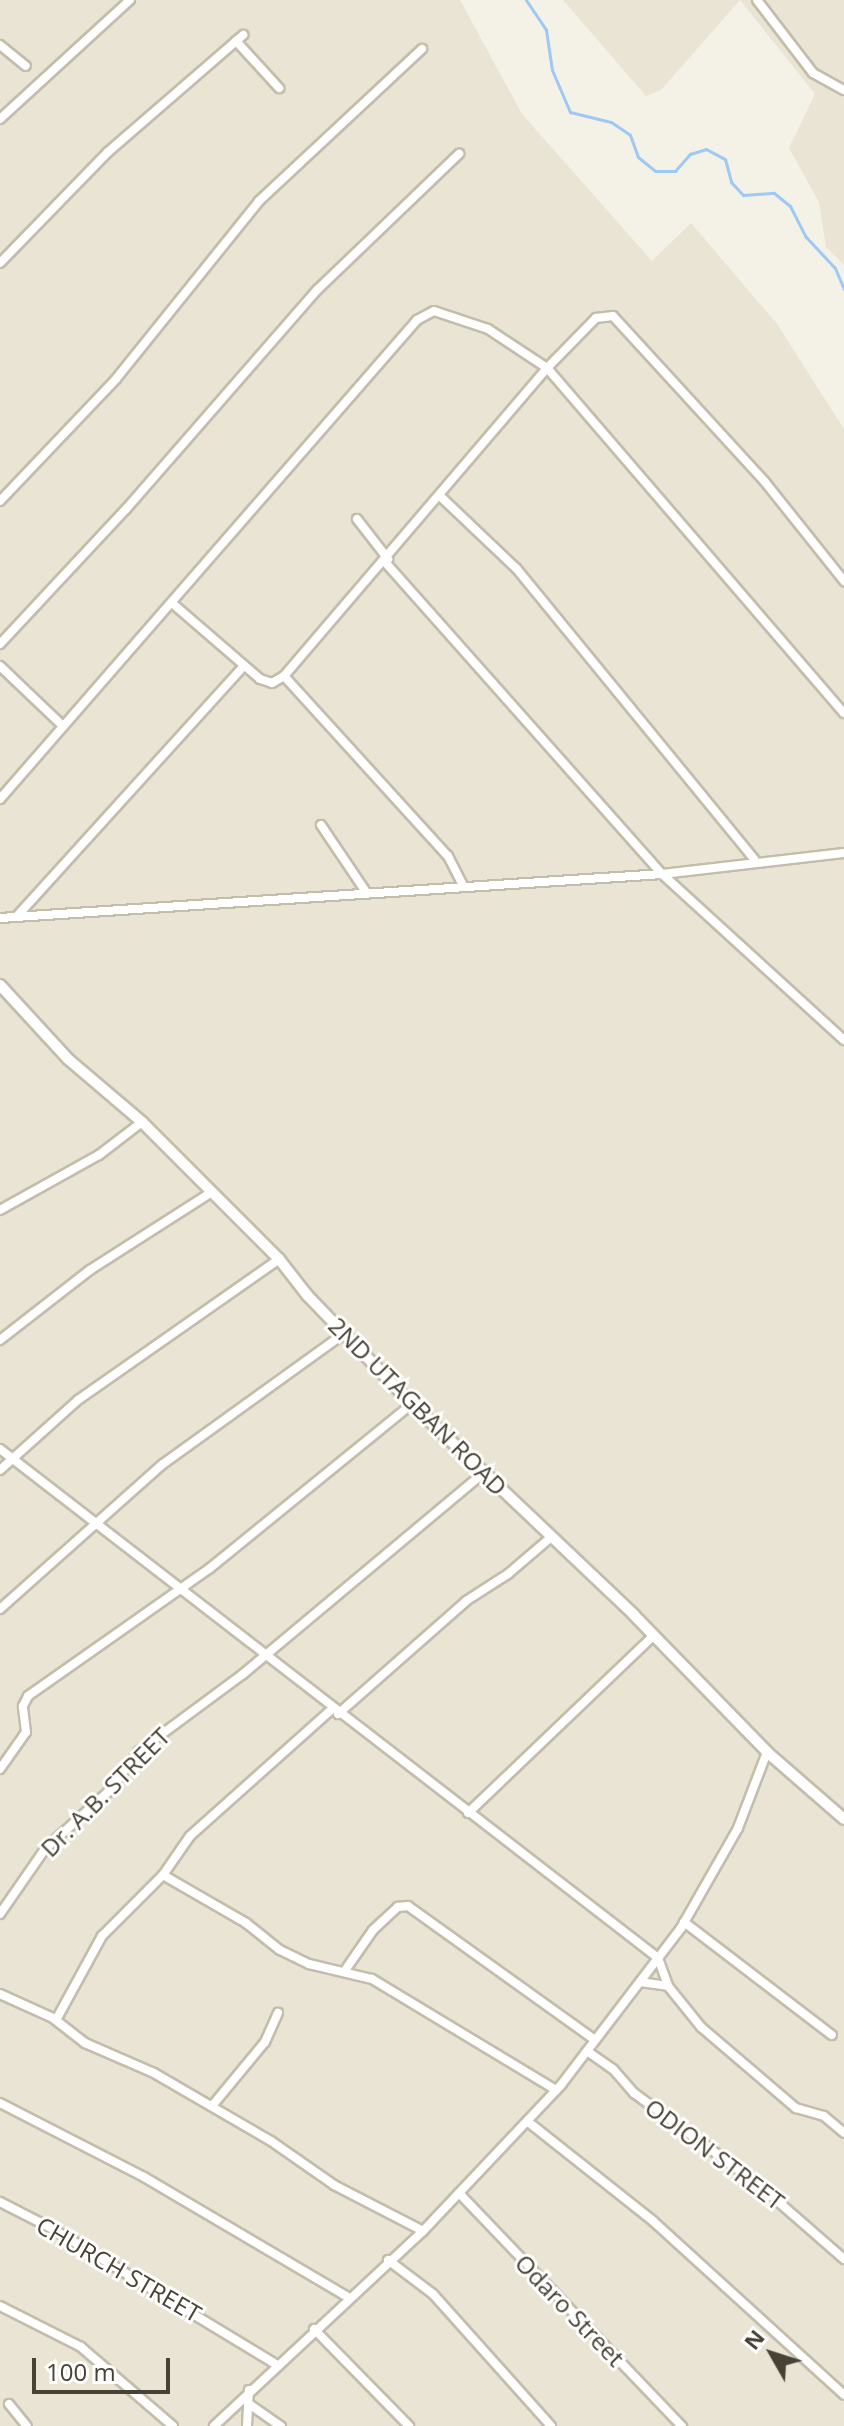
<!DOCTYPE html>
<html>
<head>
<meta charset="utf-8">
<style>
	body { margin:0 }
	#map { position:relative; width:844px; height:2426px; overflow:hidden; background:#f4f1e6; font-family:"Open Sans",sans-serif }
	div>[style] { position:absolute }
	[style*='--x'] { left:calc(var(--x)*1px); top:calc(var(--y)*1px); width:calc(var(--w)*1px); rotate:calc(var(--a)*1deg) }
	.residential>* { inset:0; background:#e9e4d4 }
	.stream>* { height:3px; margin:-1.5px; padding:0 1.5px; transform-origin:1.5px; border-radius:1.5px; background:#9ec9f5 }
	.roads { filter:drop-shadow(2px 0 #c3bdab) drop-shadow(-2px 0 #c3bdab) drop-shadow(0 2px #c3bdab) drop-shadow(0 -2px #c3bdab) }
	.minor>* { height:8px; margin:-4px; padding:0 4px; transform-origin:4px; border-radius:4px; background:#fff }
	.tertiary>* { height:10px; margin:-5px; padding:0 5px; transform-origin:5px; border-radius:5px; background:#fff }
	span { translate:-50% -50%; white-space:nowrap; text-align:center; line-height:1.15; -webkit-text-stroke:6px #fff; paint-order:stroke }
	.street-label { font-size:24px; color:#484235 }
	.north { position:absolute; left:732px; top:2314px; width:80px; height:80px; -webkit-text-stroke:6px #fff; paint-order:stroke; rotate:309deg; font-size:22px; font-weight:700; line-height:32px; text-align:center; color:#484235 }
	.north::after { content:''; display:block; margin:auto; width:28px; height:36px; background:#484235; clip-path:polygon(50% 0,100% 100%,50% 72%,0 100%) }
	.scale { position:absolute; left:32px; top:2358px; width:138px; height:36px; box-sizing:border-box; border:4px solid #484235; border-top:0; padding-left:10px; font-size:24px; line-height:28px; white-space:nowrap; color:#484235; -webkit-text-stroke:6px #fff; paint-order:stroke }
</style>
</head>
<body>
<div id="map">
	<div class="residential">
		<div style="clip-path:polygon(0 0,460px 0,522px 114px,652px 261px,691px 223px,777px 324px,844px 429px,844px 2426px,0 2426px)"></div>
		<div style="clip-path:polygon(563px 0,844px 0,844px 265px,826px 247px,819px 202px,789px 148px,815px 94px,740px 0,661px 90px,646px 96px)"></div>
	</div>
	<div class="stream">
		<div style="--x:526;--y:0;--w:36;--a:56"></div>
		<div style="--x:546;--y:30;--w:40;--a:81.5"></div>
		<div style="--x:552;--y:70;--w:46;--a:66.8"></div>
		<div style="--x:570;--y:112;--w:42;--a:13.7"></div>
		<div style="--x:611;--y:122;--w:23;--a:34"></div>
		<div style="--x:630;--y:135;--w:23;--a:70"></div>
		<div style="--x:638;--y:157;--w:22;--a:39"></div>
		<div style="--x:655;--y:171;--w:20;--a:0"></div>
		<div style="--x:675;--y:171;--w:23;--a:-49"></div>
		<div style="--x:690;--y:154;--w:17;--a:-17"></div>
		<div style="--x:706;--y:149;--w:21;--a:28"></div>
		<div style="--x:725;--y:159;--w:24;--a:75"></div>
		<div style="--x:731;--y:182;--w:18;--a:47"></div>
		<div style="--x:743;--y:195;--w:31;--a:-4"></div>
		<div style="--x:774;--y:193;--w:21;--a:39"></div>
		<div style="--x:790;--y:206;--w:35;--a:63"></div>
		<div style="--x:806;--y:237;--w:42;--a:46.9"></div>
		<div style="--x:835;--y:268;--w:23;--a:67"></div>
	</div>
	<div class="roads">
		<div class="minor">
			<div style="--x:757;--y:0;--w:92;--a:52.5"></div>
			<div style="--x:813;--y:73;--w:35;--a:29"></div>
			<div style="--x:236;--y:41;--w:64;--a:47.5"></div>
			<div style="--x:0;--y:45;--w:33;--a:39"></div>
			<div style="--x:0;--y:119;--w:176;--a:-42.5"></div>
			<div style="--x:0;--y:263;--w:155;--a:-45.8"></div>
			<div style="--x:108;--y:152;--w:179;--a:-40.9"></div>
			<div style="--x:440;--y:496;--w:105;--a:43.5"></div>
			<div style="--x:516;--y:568;--w:376;--a:50.7"></div>
			<div style="--x:0;--y:501;--w:168;--a:-46.4"></div>
			<div style="--x:116;--y:379;--w:228;--a:-51.2"></div>
			<div style="--x:259;--y:201;--w:223;--a:-43"></div>
			<div style="--x:357;--y:519;--w:51;--a:52.2"></div>
			<div style="--x:385;--y:562;--w:417;--a:48.4"></div>
			<div style="--x:662;--y:874;--w:246;--a:42.4"></div>
			<div style="--x:172;--y:603;--w:116;--a:40.8"></div>
			<div style="--x:260;--y:679;--w:13;--a:18"></div>
			<div style="--x:272;--y:683;--w:14;--a:-30"></div>
			<div style="--x:284;--y:676;--w:405;--a:-49.5"></div>
			<div style="--x:547;--y:368;--w:70;--a:-45.6"></div>
			<div style="--x:596;--y:318;--w:17;--a:-7"></div>
			<div style="--x:613;--y:316;--w:225;--a:47.5"></div>
			<div style="--x:765;--y:482;--w:127;--a:51.4"></div>
			<div style="--x:0;--y:644;--w:185;--a:-47"></div>
			<div style="--x:126;--y:509;--w:291;--a:-48.9"></div>
			<div style="--x:317;--y:290;--w:197;--a:-43.8"></div>
			<div style="--x:0;--y:666;--w:86;--a:43.6"></div>
			<div style="--x:284;--y:676;--w:244;--a:47.7"></div>
			<div style="--x:448;--y:856;--w:34;--a:63"></div>
			<div style="--x:0;--y:799;--w:635;--a:-48.96"></div>
			<div style="--x:417;--y:320;--w:19;--a:-28"></div>
			<div style="--x:434;--y:311;--w:57;--a:18.4"></div>
			<div style="--x:488;--y:329;--w:71;--a:33.5"></div>
			<div style="--x:547;--y:368;--w:455;--a:49.3"></div>
			<div style="--x:321;--y:825;--w:81;--a:56.1"></div>
			<div style="--x:18;--y:915;--w:336;--a:-47.8"></div>
			<div style="--x:0;--y:918;--w:663;--a:-3.8"></div>
			<div style="--x:662;--y:874;--w:183;--a:-6.6"></div>
			<div style="--x:0;--y:1210;--w:113;--a:-29.1"></div>
			<div style="--x:99;--y:1155;--w:54;--a:-37.5"></div>
			<div style="--x:0;--y:1340;--w:114;--a:-37.9"></div>
			<div style="--x:90;--y:1270;--w:145;--a:-32.6"></div>
			<div style="--x:0;--y:1449;--w:832;--a:37.72"></div>
			<div style="--x:0;--y:1470;--w:105;--a:-41.9"></div>
			<div style="--x:78;--y:1400;--w:246;--a:-35"></div>
			<div style="--x:0;--y:1609;--w:218;--a:-41.7"></div>
			<div style="--x:163;--y:1464;--w:222;--a:-35.8"></div>
			<div style="--x:338;--y:1714;--w:171;--a:-41.4"></div>
			<div style="--x:466;--y:1601;--w:50;--a:-32.7"></div>
			<div style="--x:508;--y:1574;--w:55;--a:-40.6"></div>
			<div style="--x:0;--y:1769;--w:45;--a:-54.9"></div>
			<div style="--x:26;--y:1732;--w:26;--a:-97"></div>
			<div style="--x:23;--y:1706;--w:11;--a:-63"></div>
			<div style="--x:28;--y:1696;--w:223;--a:-35.1"></div>
			<div style="--x:210;--y:1568;--w:260;--a:-39.1"></div>
			<div style="--x:468;--y:1813;--w:253;--a:-43.7"></div>
			<div style="--x:163;--y:1875;--w:96;--a:30"></div>
			<div style="--x:246;--y:1923;--w:43;--a:38.5"></div>
			<div style="--x:280;--y:1950;--w:32;--a:26"></div>
			<div style="--x:309;--y:1964;--w:65;--a:13.4"></div>
			<div style="--x:372;--y:1979;--w:215;--a:31.1"></div>
			<div style="--x:0;--y:1914;--w:79;--a:-55.3"></div>
			<div style="--x:45;--y:1849;--w:85;--a:-42.1"></div>
			<div style="--x:108;--y:1792;--w:51;--a:-52.9"></div>
			<div style="--x:139;--y:1751;--w:129;--a:-36.5"></div>
			<div style="--x:243;--y:1674;--w:315;--a:-39.9"></div>
			<div style="--x:684;--y:1922;--w:186;--a:37.4"></div>
			<div style="--x:658;--y:1958;--w:30;--a:70"></div>
			<div style="--x:668;--y:1986;--w:53;--a:51.2"></div>
			<div style="--x:701;--y:2027;--w:125;--a:40.5"></div>
			<div style="--x:796;--y:2108;--w:29;--a:16"></div>
			<div style="--x:824;--y:2116;--w:26;--a:40"></div>
			<div style="--x:346;--y:1969;--w:47;--a:-55.3"></div>
			<div style="--x:373;--y:1930;--w:34;--a:-43"></div>
			<div style="--x:398;--y:1907;--w:10;--a:-6"></div>
			<div style="--x:408;--y:1906;--w:230;--a:35.6"></div>
			<div style="--x:640;--y:1982;--w:28;--a:8"></div>
			<div style="--x:0;--y:1994;--w:58;--a:24.4"></div>
			<div style="--x:53;--y:2018;--w:41;--a:38"></div>
			<div style="--x:85;--y:2043;--w:75;--a:23.5"></div>
			<div style="--x:154;--y:2073;--w:135;--a:30.2"></div>
			<div style="--x:271;--y:2141;--w:77;--a:34.9"></div>
			<div style="--x:334;--y:2185;--w:100;--a:27.3"></div>
			<div style="--x:56;--y:2020;--w:96;--a:-61.3"></div>
			<div style="--x:102;--y:1936;--w:86;--a:-45"></div>
			<div style="--x:163;--y:1875;--w:47;--a:-55.3"></div>
			<div style="--x:190;--y:1836;--w:191;--a:-41.8"></div>
			<div style="--x:587;--y:2051;--w:32;--a:35"></div>
			<div style="--x:613;--y:2069;--w:32;--a:49"></div>
			<div style="--x:634;--y:2093;--w:154;--a:36.3"></div>
			<div style="--x:758;--y:2184;--w:114;--a:41.1"></div>
			<div style="--x:0;--y:2103;--w:162;--a:27.2"></div>
			<div style="--x:144;--y:2177;--w:237;--a:30.5"></div>
			<div style="--x:212;--y:2106;--w:83;--a:-50.4"></div>
			<div style="--x:265;--y:2042;--w:32;--a:-66"></div>
			<div style="--x:527;--y:2121;--w:161;--a:38.4"></div>
			<div style="--x:653;--y:2221;--w:258;--a:42.3"></div>
			<div style="--x:459;--y:2193;--w:323;--a:46.3"></div>
			<div style="--x:0;--y:2202;--w:57;--a:27"></div>
			<div style="--x:51;--y:2228;--w:263;--a:31.2"></div>
			<div style="--x:388;--y:2260;--w:56;--a:37.1"></div>
			<div style="--x:433;--y:2294;--w:177;--a:48.2"></div>
			<div style="--x:0;--y:2306;--w:91;--a:26.8"></div>
			<div style="--x:81;--y:2347;--w:121;--a:40.7"></div>
			<div style="--x:314;--y:2329;--w:136;--a:45.6"></div>
			<div style="--x:9;--y:2404;--w:28;--a:51"></div>
			<div style="--x:249;--y:2404;--w:39;--a:35"></div>
			<div style="--x:214;--y:2426;--w:286;--a:-43"></div>
			<div style="--x:423;--y:2231;--w:201;--a:-46.6"></div>
			<div style="--x:561;--y:2085;--w:198;--a:-52.6"></div>
			<div style="--x:681;--y:1928;--w:115;--a:-60.3"></div>
			<div style="--x:738;--y:1828;--w:81;--a:-69.1"></div>
			<div style="--x:247;--y:2426;--w:36;--a:-87"></div>
		</div>
		<div class="tertiary">
			<div style="--x:0;--y:985;--w:100;--a:47.4"></div>
			<div style="--x:68;--y:1059;--w:97;--a:40.4"></div>
			<div style="--x:142;--y:1122;--w:194;--a:45"></div>
			<div style="--x:279;--y:1259;--w:46;--a:52.1"></div>
			<div style="--x:307;--y:1295;--w:151;--a:46.1"></div>
			<div style="--x:412;--y:1404;--w:306;--a:43.5"></div>
			<div style="--x:634;--y:1615;--w:191;--a:45.8"></div>
			<div style="--x:767;--y:1752;--w:102;--a:41"></div>
		</div>
	</div>
	<div class="street-label">
		<span style="left:418px;top:1406px;rotate:45deg">2ND UTAGBAN ROAD</span>
		<span style="left:105px;top:1792px;rotate:-45deg">Dr. A.B. STREET</span>
		<span style="left:715px;top:2154px;rotate:37deg">ODION STREET</span>
		<span style="left:119px;top:2269px;rotate:30deg">CHURCH STREET</span>
		<span style="left:570px;top:2310px;rotate:46deg">Odaro Street</span>
	</div>
	<div class="north">N</div>
	<div class="scale">100 m</div>
</div>
</body>
</html>
